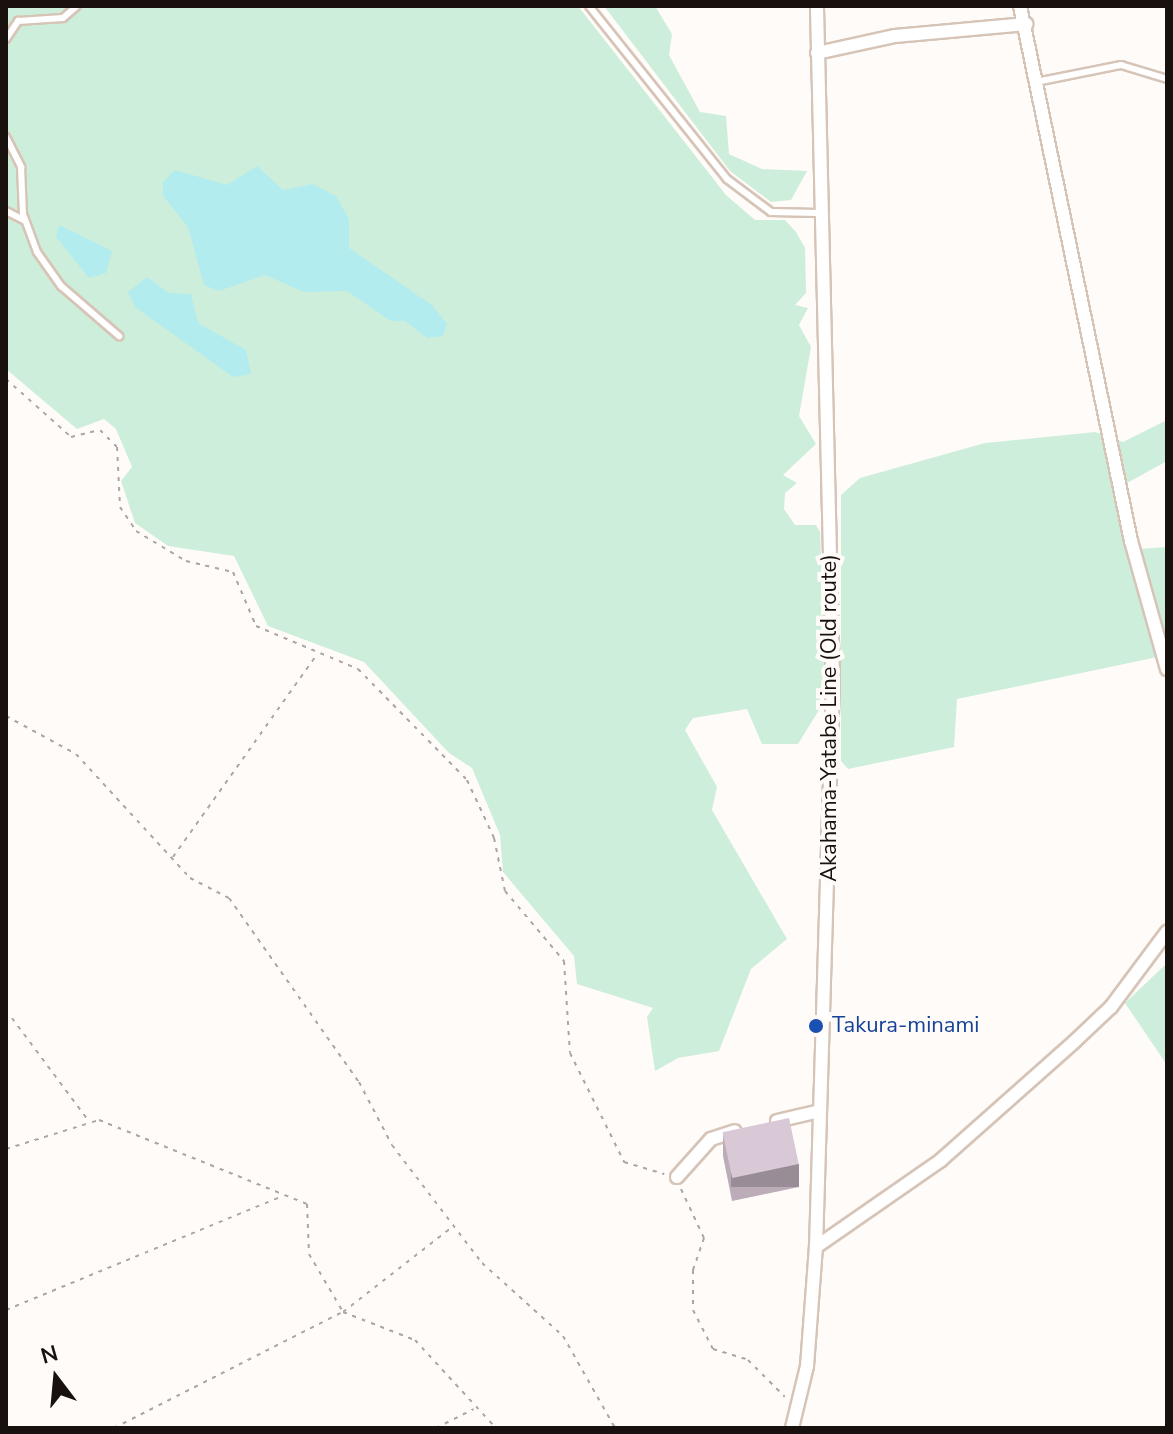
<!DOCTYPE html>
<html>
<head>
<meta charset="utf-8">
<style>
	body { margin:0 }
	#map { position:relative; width:1173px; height:1434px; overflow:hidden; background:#fffbf8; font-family:"Nunito Sans",sans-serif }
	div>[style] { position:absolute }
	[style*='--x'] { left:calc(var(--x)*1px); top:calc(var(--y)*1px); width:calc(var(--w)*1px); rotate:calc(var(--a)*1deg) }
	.green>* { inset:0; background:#cdeeda }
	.water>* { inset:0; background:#b3ecef }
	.path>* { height:2px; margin-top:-1px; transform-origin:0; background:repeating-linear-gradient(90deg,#aba6a3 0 4px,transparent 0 10px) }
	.roads { filter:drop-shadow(2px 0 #d6c4b7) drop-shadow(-2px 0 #d6c4b7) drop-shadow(0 2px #d6c4b7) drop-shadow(0 -2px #d6c4b7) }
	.service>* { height:6px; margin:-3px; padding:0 3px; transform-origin:3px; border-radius:3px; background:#fff }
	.minor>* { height:12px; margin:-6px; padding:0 6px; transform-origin:6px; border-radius:6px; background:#fff }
	.wall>* { inset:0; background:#bbacb8 }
	.shaded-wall>* { inset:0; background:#988c96; transform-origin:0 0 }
	.building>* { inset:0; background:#d9c8d6; transform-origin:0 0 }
	.dots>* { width:22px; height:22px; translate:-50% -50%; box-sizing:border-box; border:4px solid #fffbf8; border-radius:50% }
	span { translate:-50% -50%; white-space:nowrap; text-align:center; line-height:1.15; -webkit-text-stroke:8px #fffbf8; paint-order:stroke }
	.street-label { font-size:22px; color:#18110d }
	.transit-label { font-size:22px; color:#164399 }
	.left { translate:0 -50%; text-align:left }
	.frame { position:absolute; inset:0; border:8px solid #18110d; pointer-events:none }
	.north { position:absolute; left:16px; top:1338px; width:80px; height:80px; -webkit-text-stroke:6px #fffbf8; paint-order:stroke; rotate:344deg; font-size:22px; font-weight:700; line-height:32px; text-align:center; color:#18110d }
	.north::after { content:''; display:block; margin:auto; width:28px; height:36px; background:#18110d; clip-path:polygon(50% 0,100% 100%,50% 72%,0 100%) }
</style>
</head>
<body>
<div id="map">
	<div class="green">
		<div style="clip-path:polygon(6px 6px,578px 6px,726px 195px,755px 220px,785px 220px,796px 232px,805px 248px,806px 293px,795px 305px,808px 308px,799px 325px,811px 347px,799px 416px,816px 444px,783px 475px,797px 483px,785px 493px,784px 509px,795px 525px,816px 525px,820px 532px,825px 657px,819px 710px,798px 744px,762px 744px,747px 709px,693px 718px,685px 730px,717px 787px,712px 810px,787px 939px,751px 969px,719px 1051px,678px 1058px,655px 1071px,647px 1017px,653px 1008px,577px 984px,574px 956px,503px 872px,500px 835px,472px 768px,449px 753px,364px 662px,268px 626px,234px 556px,168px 546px,135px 523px,121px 481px,132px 467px,116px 429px,104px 419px,77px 429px,6px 369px)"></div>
		<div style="clip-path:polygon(604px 6px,655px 6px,672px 34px,669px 55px,700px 112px,726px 116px,729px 154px,762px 169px,807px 171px,791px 200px,771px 202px,730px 171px)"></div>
		<div style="clip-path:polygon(1167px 420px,1167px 461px,1118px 488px,1127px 550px,1167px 547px,1167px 655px,957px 699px,954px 747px,848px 769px,841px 761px,841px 495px,860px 478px,985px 443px,1095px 432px,1123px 442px)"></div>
		<div style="clip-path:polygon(1167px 963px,1167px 1065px,1125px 1003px)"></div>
	</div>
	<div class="water">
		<div style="clip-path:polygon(257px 166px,283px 190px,313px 184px,336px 196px,349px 219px,349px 248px,432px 305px,447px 324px,443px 336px,427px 338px,405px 321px,391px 321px,347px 291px,304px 292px,265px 275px,219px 291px,204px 285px,188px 227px,163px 196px,163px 182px,175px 170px,227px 185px)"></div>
		<div style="clip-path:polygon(59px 225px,112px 251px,106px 273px,89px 278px,56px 237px)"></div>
		<div style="clip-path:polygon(147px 277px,169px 293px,191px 294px,198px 323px,246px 350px,251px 374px,233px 377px,135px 307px,128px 292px)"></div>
	</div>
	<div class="path">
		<div style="--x:6;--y:379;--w:87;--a:41.7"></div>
		<div style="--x:71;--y:437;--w:30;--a:-14"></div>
		<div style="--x:100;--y:430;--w:24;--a:45"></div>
		<div style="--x:117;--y:447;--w:60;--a:87.1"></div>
		<div style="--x:120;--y:507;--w:29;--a:56"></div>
		<div style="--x:136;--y:531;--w:58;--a:31"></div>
		<div style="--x:186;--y:561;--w:48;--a:13.2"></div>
		<div style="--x:233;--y:572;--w:59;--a:66.9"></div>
		<div style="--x:256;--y:626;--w:111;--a:22.9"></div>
		<div style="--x:358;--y:669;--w:156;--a:45.5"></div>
		<div style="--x:467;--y:780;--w:64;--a:65"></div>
		<div style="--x:494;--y:838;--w:54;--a:78.3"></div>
		<div style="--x:505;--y:891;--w:92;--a:49.9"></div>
		<div style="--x:564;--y:961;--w:92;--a:86.3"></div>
		<div style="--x:570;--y:1053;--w:122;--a:63.6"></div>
		<div style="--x:624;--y:1162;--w:42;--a:16.7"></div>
		<div style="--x:6;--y:716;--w:80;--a:28.5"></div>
		<div style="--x:76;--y:754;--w:168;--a:47.4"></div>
		<div style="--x:190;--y:878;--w:44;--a:27.1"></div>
		<div style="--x:229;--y:898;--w:225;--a:54.8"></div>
		<div style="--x:359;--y:1082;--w:71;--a:62.4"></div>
		<div style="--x:392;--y:1145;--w:148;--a:52.7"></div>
		<div style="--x:482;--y:1263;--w:109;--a:42"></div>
		<div style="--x:563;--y:1336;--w:106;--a:60.5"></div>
		<div style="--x:173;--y:857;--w:249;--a:-54.6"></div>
		<div style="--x:12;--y:1018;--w:127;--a:53.3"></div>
		<div style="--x:6;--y:1149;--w:97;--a:-17.3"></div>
		<div style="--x:99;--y:1120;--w:224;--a:22"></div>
		<div style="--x:307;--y:1204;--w:50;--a:87.7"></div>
		<div style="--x:309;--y:1254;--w:67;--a:59.6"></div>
		<div style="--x:343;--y:1312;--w:77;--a:21.3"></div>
		<div style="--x:415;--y:1340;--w:120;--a:47.4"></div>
		<div style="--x:681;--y:1189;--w:54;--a:64.9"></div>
		<div style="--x:704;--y:1238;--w:34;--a:109"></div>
		<div style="--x:693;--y:1270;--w:40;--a:90"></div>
		<div style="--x:693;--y:1310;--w:44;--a:62.9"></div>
		<div style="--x:713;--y:1349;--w:37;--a:17"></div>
		<div style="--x:748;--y:1360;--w:52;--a:45"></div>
		<div style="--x:6;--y:1310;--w:299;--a:-22.4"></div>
		<div style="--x:114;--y:1428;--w:257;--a:-26.9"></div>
		<div style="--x:343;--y:1312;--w:138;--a:-37.9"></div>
		<div style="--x:436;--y:1428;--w:42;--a:-26.6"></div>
	</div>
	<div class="roads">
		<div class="service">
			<div style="--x:589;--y:6;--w:221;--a:51.4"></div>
			<div style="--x:727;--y:179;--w:55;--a:36.9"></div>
			<div style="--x:771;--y:212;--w:47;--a:1.2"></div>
			<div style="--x:6;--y:39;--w:22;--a:-56"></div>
			<div style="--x:18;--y:21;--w:45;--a:-3.8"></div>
			<div style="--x:63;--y:18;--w:18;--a:-41"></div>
			<div style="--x:1041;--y:81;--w:82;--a:-11.3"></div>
			<div style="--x:1121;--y:65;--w:48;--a:16.9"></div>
			<div style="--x:6;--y:137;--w:34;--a:63"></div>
			<div style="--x:21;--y:167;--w:47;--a:87.6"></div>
			<div style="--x:23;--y:214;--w:40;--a:69.8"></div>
			<div style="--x:37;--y:252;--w:42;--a:54.8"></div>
			<div style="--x:61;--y:286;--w:77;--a:40.8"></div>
			<div style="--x:6;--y:211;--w:20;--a:27"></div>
		</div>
		<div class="minor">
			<div style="--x:1020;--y:6;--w:546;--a:78.28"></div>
			<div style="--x:1131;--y:541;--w:133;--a:74.3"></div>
			<div style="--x:817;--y:53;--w:80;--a:-12.3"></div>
			<div style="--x:895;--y:36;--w:132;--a:-5.2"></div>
			<div style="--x:777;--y:1121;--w:44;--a:-13.1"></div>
			<div style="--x:677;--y:1177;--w:51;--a:-48.2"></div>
			<div style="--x:711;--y:1139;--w:25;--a:-18"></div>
			<div style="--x:816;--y:1247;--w:152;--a:-34.8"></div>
			<div style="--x:941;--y:1160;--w:179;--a:-41.6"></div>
			<div style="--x:1075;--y:1041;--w:50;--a:-43.4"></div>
			<div style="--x:1111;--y:1007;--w:94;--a:-53.3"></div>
			<div style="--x:792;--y:1428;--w:64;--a:-76.4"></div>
			<div style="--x:807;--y:1366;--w:119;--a:-85.7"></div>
			<div style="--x:816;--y:1247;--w:565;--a:-88.28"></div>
			<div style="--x:833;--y:682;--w:676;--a:-91.36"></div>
		</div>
	</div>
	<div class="wall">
		<div style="clip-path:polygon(723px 1133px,799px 1187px,732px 1201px,723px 1156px)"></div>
	</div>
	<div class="shaded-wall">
		<div style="left:799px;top:1164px;width:23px;height:68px;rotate:90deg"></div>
	</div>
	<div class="building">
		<div style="left:789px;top:1118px;width:47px;height:68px;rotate:78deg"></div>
	</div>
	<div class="dots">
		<div style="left:816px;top:1026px;background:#1a4fb4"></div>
	</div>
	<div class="street-label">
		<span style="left:830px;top:718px;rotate:-90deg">Akahama-Yatabe Line (Old route)</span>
	</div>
	<div class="transit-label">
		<span class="left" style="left:832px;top:1026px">Takura-minami</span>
	</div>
	<div class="frame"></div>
	<div class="north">N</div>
</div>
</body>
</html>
